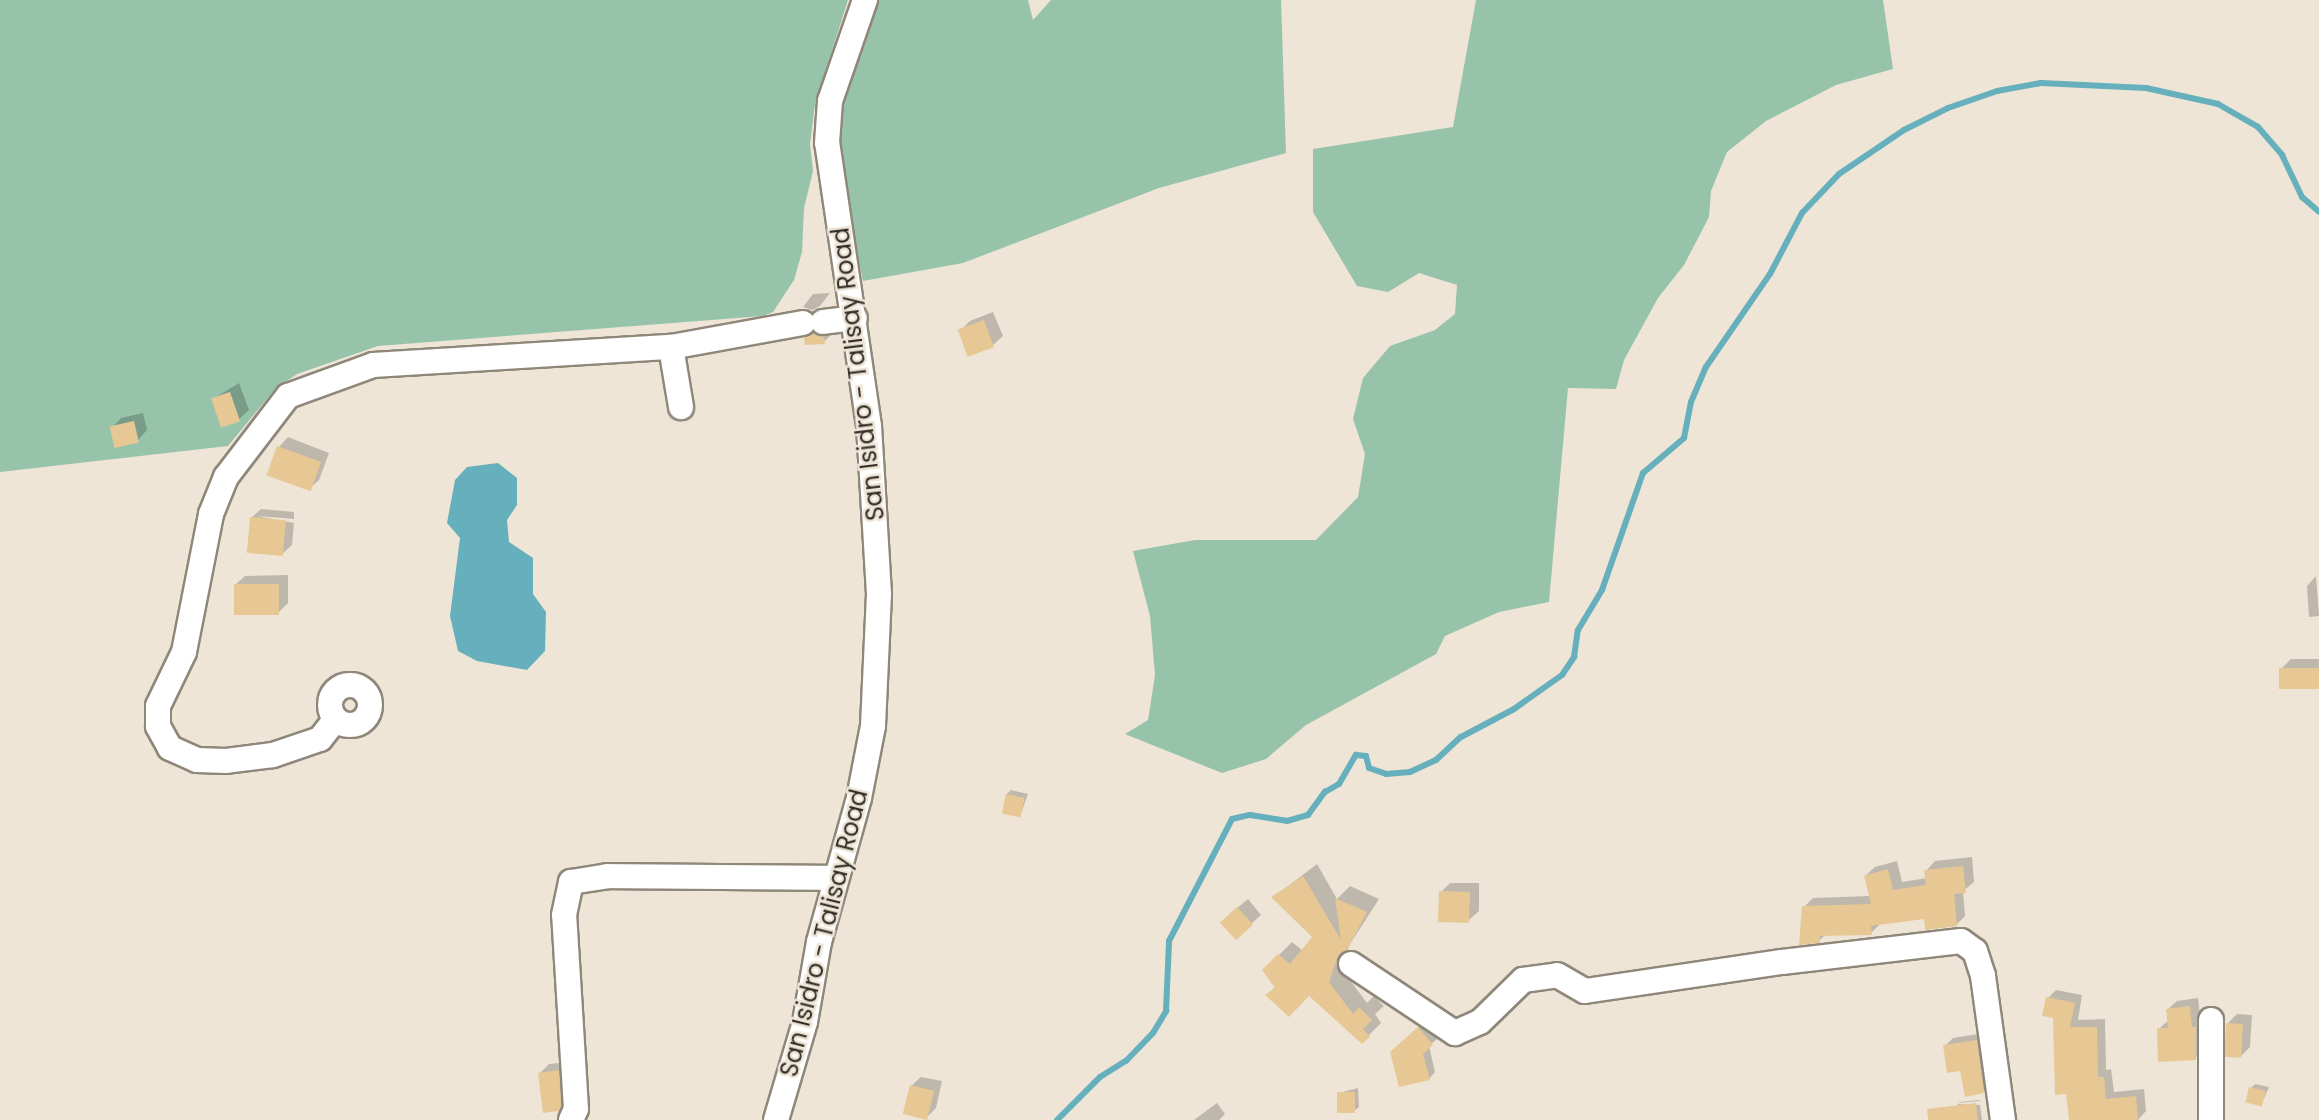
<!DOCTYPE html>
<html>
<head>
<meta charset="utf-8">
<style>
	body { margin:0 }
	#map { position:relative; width:2319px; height:1120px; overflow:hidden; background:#eee5d6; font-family:Poppins,sans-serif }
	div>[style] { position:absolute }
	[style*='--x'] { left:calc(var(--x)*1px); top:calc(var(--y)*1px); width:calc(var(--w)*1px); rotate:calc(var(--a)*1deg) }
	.green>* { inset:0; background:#97c3aa }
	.water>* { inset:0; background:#66afbc }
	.shadow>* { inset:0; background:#0003 }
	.stream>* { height:6px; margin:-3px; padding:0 3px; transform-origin:3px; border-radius:3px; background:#66afbc }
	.building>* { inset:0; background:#e7c895; transform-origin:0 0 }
	.roads { filter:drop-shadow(2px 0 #8f877a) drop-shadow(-2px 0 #8f877a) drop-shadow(0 2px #8f877a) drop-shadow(0 -2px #8f877a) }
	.minor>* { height:24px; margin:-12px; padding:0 12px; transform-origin:12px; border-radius:12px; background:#fff }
	.minor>.ring { margin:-12px; padding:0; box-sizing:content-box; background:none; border:24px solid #fff; border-radius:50% }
	span { translate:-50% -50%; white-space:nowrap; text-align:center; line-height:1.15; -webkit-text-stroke:5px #eee5d6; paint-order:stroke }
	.street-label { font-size:24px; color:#302d27 }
</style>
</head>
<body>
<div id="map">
	<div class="green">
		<div style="clip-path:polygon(0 0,848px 0,815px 104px,810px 144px,813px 171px,804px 208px,802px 252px,794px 280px,773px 312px,763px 316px,378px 346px,297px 374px,275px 389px,228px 446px,0 472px)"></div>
		<div style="clip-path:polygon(874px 0,1028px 0,1033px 20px,1051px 0,1281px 0,1286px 153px,1159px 188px,963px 263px,863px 281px,833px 136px)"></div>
		<div style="clip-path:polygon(1476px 0,1883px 0,1893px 69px,1836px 85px,1766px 121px,1727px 152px,1711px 191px,1709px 217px,1684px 265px,1658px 298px,1624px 360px,1616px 389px,1568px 388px,1549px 602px,1499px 612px,1445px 636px,1436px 654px,1306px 725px,1266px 759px,1222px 773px,1125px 734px,1148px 720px,1155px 675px,1150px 616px,1133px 551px,1195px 540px,1316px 540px,1358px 497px,1365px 454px,1353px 419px,1363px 378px,1390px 346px,1435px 330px,1455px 314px,1457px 285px,1419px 273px,1388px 292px,1357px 286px,1313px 212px,1313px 149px,1453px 127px)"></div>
	</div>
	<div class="water">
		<div style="clip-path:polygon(498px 463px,517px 478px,517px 505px,507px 520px,509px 542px,533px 558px,533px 594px,546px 612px,545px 651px,527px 670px,477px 661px,458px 651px,450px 616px,460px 538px,447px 523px,455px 480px,467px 467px)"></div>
	</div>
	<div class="shadow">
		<div style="clip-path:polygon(830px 293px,820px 306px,812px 310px,803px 307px,813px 294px)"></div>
		<div style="clip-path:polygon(993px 312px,1003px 336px,993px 345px,960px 331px,970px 321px)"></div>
		<div style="clip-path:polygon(816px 329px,834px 332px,824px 342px,806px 339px)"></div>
		<div style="clip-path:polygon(239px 383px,249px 410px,239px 419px,213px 399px)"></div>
		<div style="clip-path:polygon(143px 413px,147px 430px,138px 440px,112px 428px,121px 418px)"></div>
		<div style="clip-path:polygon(288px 437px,329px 453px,319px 480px,309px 489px,279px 447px)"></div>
		<div style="clip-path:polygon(261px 509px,294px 512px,294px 519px,257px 516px,294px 523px,292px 545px,282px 554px,251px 518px)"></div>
		<div style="clip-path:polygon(288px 575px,288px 603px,279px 612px,235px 585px,245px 576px)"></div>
		<div style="clip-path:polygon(2316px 576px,2319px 616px,2309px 617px,2307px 586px)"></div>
		<div style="clip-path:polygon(2291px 659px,2319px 659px,2318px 688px,2281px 669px)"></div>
		<div style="clip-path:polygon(1011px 790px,1028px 794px,1020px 816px,1007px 794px)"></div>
		<div style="clip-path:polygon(1972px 857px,1974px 882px,1963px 891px,1965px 916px,1956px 925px,1925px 917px,1880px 924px,1871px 933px,1826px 934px,1819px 941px,1804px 907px,1813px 898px,1870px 896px,1865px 876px,1875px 867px,1897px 861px,1902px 882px,1927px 878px,1926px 871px,1935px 861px)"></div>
		<div style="clip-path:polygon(1317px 864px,1337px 899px,1350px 886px,1379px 899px,1350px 944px,1341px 968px,1367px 1003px,1374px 996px,1384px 1006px,1375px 1014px,1381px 1023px,1368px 1036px,1309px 994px,1267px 995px,1276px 986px,1279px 955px,1292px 942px,1303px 951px,1314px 937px,1274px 897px)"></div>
		<div style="clip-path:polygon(1450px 883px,1479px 883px,1479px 911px,1469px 920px,1441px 892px)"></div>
		<div style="clip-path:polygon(1248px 899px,1261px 915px,1251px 924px,1231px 913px)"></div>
		<div style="clip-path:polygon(2056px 990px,2082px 995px,2078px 1020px,2105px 1019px,2106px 1070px,2111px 1069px,2114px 1092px,2144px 1089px,2146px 1111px,2138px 1120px,2071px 1120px,2055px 1017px,2048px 998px)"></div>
		<div style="clip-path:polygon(2198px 998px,2204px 1050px,2195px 1058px,2159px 1029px,2169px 1020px,2168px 1009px,2177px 1001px)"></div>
		<div style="clip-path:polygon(2237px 1014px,2252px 1015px,2250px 1047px,2240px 1057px,2228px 1023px)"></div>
		<div style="clip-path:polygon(1425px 1022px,1439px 1037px,1429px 1046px,1435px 1072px,1429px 1079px,1392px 1052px)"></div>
		<div style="clip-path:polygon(1984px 1033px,1991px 1083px,1983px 1091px,1945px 1046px,1953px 1038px)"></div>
		<div style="clip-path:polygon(568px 1062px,568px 1099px,558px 1109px,540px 1073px,549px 1064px)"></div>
		<div style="clip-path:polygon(921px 1077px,942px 1081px,936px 1108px,927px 1117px,911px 1086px)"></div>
		<div style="clip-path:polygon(2255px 1084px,2269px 1087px,2261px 1105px,2251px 1088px)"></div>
		<div style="clip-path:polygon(1358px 1088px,1359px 1107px,1354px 1111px,1339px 1093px)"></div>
		<div style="clip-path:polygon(1980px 1100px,1980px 1101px,1958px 1103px,1960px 1102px)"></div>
		<div style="clip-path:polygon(1217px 1103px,1225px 1114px,1219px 1120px,1194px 1120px)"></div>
		<div style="clip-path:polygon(1958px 1104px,1980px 1105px,1982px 1120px,1957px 1120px)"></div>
	</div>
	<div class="stream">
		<div style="--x:1057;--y:1120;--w:61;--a:-45"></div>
		<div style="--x:1100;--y:1077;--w:31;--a:-32"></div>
		<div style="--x:1126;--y:1061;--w:39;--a:-46"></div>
		<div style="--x:1153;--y:1033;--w:26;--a:-59"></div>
		<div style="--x:1166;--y:1011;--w:70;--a:-87.5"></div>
		<div style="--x:1169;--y:941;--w:137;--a:-62.7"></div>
		<div style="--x:1232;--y:819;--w:18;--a:-13"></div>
		<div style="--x:1250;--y:815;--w:37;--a:9"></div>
		<div style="--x:1287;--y:821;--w:22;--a:-16"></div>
		<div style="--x:1308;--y:815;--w:29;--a:-54"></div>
		<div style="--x:1325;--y:792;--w:16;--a:-30"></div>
		<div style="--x:1339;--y:784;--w:34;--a:-60"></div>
		<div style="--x:1356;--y:755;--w:10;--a:6"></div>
		<div style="--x:1366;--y:756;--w:12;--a:76"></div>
		<div style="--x:1369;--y:768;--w:18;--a:19"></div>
		<div style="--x:1386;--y:774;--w:24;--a:-5"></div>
		<div style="--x:1410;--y:772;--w:29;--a:-25"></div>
		<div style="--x:1436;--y:760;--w:34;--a:-43"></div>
		<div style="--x:1461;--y:737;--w:60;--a:-27.8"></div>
		<div style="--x:1514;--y:709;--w:59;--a:-35.3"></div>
		<div style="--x:1562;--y:675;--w:22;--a:-56"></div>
		<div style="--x:1574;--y:657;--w:27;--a:-82"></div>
		<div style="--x:1578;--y:630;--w:47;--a:-59"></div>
		<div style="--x:1602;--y:590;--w:124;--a:-70.7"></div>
		<div style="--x:1643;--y:473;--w:54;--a:-40.5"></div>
		<div style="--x:1684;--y:438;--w:37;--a:-79"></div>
		<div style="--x:1691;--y:402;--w:38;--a:-67"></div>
		<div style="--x:1706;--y:367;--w:113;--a:-55.5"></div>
		<div style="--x:1770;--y:274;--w:69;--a:-62.3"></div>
		<div style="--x:1802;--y:213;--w:54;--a:-46.5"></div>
		<div style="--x:1839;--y:174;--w:78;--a:-34.1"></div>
		<div style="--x:1904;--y:130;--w:49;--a:-26.6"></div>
		<div style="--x:1948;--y:108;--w:52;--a:-19.1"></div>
		<div style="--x:1997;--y:91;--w:45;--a:-10.3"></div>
		<div style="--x:2041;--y:83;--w:105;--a:2.7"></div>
		<div style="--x:2146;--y:88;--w:74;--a:12.5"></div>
		<div style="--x:2218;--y:104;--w:46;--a:29.9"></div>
		<div style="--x:2258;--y:127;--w:37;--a:49"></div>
		<div style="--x:2282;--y:155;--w:47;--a:64.5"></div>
		<div style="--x:2302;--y:197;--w:23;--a:41"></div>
	</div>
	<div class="building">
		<div style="left:984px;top:320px;width:29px;height:28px;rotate:70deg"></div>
		<div style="clip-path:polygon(814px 333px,824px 337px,825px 344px,805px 345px,804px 338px)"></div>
		<div style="left:230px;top:392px;width:31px;height:20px;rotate:71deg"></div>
		<div style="left:134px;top:421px;width:22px;height:25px;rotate:77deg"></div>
		<div style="left:277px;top:446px;width:47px;height:31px;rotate:20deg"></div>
		<div style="left:250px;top:517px;width:36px;height:36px;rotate:5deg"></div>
		<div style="left:234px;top:584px;width:45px;height:31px"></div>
		<div style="left:2279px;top:668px;width:40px;height:21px"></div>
		<div style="left:1006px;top:794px;width:19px;height:20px;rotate:12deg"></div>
		<div style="clip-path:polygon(1963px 866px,1966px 893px,1954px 894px,1957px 926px,1925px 930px,1924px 919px,1871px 926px,1872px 935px,1820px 936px,1820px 943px,1799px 945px,1802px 906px,1871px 904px,1864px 876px,1888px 869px,1893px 890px,1926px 885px,1924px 870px)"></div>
		<div style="clip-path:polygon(1303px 876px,1341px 940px,1335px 898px,1367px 912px,1347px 950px,1338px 956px,1329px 982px,1353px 1014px,1359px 1007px,1372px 1020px,1363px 1029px,1370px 1037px,1362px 1044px,1309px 996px,1289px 1017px,1265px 995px,1275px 988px,1262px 970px,1278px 954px,1290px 964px,1312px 937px,1271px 897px)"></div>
		<div style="left:1439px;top:891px;width:31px;height:31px;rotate:2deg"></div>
		<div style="left:1237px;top:907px;width:24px;height:23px;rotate:48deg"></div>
		<div style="clip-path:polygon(2046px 997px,2075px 1003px,2070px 1027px,2097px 1027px,2098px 1077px,2104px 1077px,2106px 1099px,2136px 1096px,2138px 1120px,2069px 1120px,2066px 1094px,2055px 1095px,2053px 1018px,2042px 1016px)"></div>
		<div style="clip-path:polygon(2190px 1006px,2192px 1027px,2196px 1027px,2196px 1060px,2158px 1062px,2157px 1028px,2168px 1028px,2166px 1009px)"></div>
		<div style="left:2226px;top:1023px;width:17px;height:34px;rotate:3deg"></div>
		<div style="clip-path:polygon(1418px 1027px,1433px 1045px,1423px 1054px,1430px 1080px,1399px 1087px,1390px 1052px)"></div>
		<div style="clip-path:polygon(1977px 1040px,1984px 1093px,1965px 1097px,1960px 1071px,1947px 1073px,1943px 1045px)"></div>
		<div style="clip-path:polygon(559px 1070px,561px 1106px,559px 1111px,543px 1113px,538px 1073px)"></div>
		<div style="left:910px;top:1085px;width:25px;height:30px;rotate:14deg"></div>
		<div style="left:2249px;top:1087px;width:17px;height:16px;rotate:13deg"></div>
		<div style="left:1337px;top:1092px;width:18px;height:21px"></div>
		<div style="clip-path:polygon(1976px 1103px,1978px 1120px,1928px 1120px,1927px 1109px)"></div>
	</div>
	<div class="roads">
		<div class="minor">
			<div style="--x:823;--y:322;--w:32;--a:-7"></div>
			<div style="--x:671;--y:347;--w:61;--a:80.5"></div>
			<div class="ring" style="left:330px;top:685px;width:16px;height:16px"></div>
			<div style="--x:335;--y:720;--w:24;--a:128"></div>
			<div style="--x:320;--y:739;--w:50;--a:161.2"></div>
			<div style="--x:273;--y:755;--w:47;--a:172.7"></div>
			<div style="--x:226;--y:761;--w:29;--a:-178"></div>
			<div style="--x:197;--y:760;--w:30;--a:-156"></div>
			<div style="--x:170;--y:748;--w:25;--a:-119"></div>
			<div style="--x:158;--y:726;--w:20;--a:-90"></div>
			<div style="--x:158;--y:706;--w:60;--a:-64.3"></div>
			<div style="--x:184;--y:652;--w:141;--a:-78.9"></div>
			<div style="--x:211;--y:514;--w:40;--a:-68"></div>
			<div style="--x:226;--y:477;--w:102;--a:-52.6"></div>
			<div style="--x:288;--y:396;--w:90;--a:-20"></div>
			<div style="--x:373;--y:365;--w:299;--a:-3.5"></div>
			<div style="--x:671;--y:347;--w:134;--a:-10.3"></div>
			<div style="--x:1351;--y:964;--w:125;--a:33.6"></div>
			<div style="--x:1455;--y:1033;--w:27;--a:-24"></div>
			<div style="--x:1480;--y:1022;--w:60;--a:-44.3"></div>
			<div style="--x:1523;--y:980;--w:34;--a:-8"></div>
			<div style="--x:1557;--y:975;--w:32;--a:30"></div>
			<div style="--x:1585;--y:991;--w:199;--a:-8.4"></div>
			<div style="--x:1782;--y:962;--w:180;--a:-6.7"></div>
			<div style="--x:1961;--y:941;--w:17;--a:36"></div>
			<div style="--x:1975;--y:951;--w:26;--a:72"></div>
			<div style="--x:1983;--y:976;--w:145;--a:82.1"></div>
			<div style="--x:571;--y:1120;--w:12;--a:-66"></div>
			<div style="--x:576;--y:1109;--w:194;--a:-93.5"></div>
			<div style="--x:564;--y:915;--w:34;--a:-78"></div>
			<div style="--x:571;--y:882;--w:36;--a:-9"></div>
			<div style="--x:607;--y:876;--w:229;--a:0.5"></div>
			<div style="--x:776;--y:1120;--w:102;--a:-73.5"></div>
			<div style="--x:805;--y:1022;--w:81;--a:-80.1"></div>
			<div style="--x:819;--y:942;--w:149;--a:-74.5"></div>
			<div style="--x:859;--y:798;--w:73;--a:-79"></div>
			<div style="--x:873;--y:726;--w:132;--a:-87.4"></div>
			<div style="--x:879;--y:594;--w:168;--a:-93.4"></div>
			<div style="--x:869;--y:426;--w:286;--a:-98.4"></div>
			<div style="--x:827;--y:143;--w:42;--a:-85.9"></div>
			<div style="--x:830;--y:101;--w:107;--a:-70.9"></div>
			<div style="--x:2211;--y:1120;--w:100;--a:-90"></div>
		</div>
	</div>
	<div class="street-label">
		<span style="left:858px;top:374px;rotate:-97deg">San Isidro - Talisay Road</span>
		<span style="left:824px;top:933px;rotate:-76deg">San Isidro - Talisay Road</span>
	</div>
</div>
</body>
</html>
